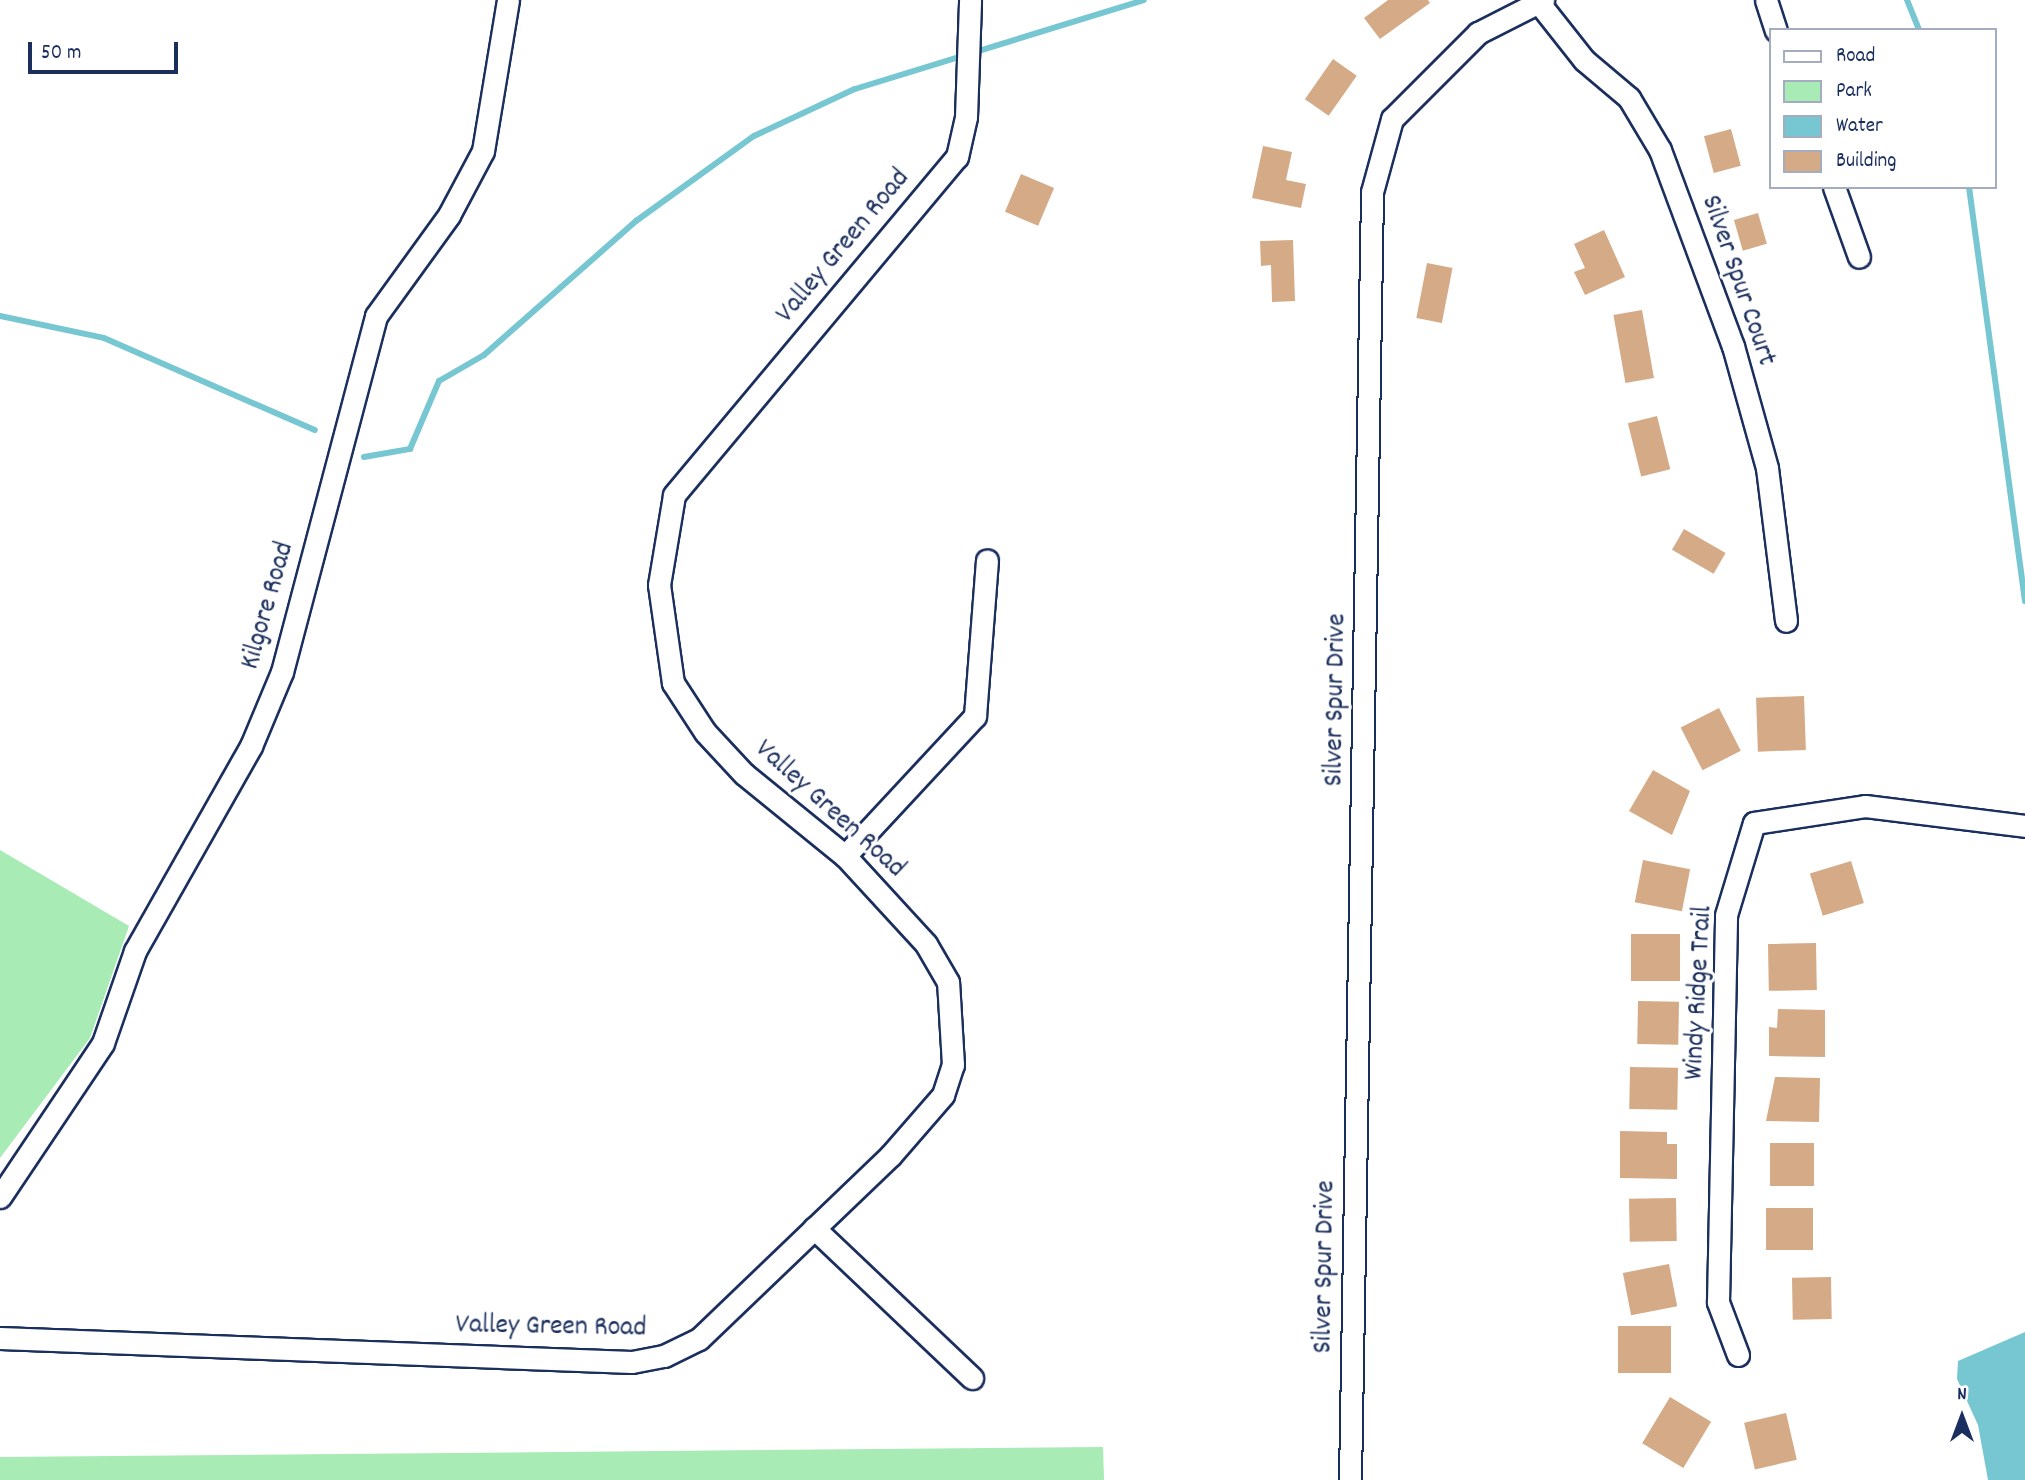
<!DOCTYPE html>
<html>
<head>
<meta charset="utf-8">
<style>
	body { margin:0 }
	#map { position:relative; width:2025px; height:1480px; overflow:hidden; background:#fff; font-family:Dekko,sans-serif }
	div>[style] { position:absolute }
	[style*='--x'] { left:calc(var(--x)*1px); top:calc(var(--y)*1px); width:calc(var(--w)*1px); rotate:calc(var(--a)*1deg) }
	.green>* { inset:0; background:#a8ebb5 }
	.water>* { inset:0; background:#77c7d2 }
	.stream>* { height:6px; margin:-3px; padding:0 3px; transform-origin:3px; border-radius:3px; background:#77c7d2 }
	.building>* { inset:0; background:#d5aa86; transform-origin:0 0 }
	.roads { filter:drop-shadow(2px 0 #1b2f5e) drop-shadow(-2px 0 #1b2f5e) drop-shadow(0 2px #1b2f5e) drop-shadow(0 -2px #1b2f5e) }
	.minor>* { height:21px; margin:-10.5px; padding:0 10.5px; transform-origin:10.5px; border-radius:10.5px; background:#fff }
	span { translate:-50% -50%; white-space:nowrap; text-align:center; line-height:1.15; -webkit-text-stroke:6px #fff; paint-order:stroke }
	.street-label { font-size:28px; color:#1b2f5e }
	.legend { position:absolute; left:1769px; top:28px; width:228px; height:161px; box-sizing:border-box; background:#fff; border:2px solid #a4acbf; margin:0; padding:9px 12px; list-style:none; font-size:21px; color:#1b2f5e }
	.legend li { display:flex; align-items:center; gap:14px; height:35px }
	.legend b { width:35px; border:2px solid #a4acbf }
	.north { position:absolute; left:1927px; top:1382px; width:70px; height:70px; -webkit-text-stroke:5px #fff; paint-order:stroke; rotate:0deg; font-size:19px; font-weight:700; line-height:28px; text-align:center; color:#1b2f5e }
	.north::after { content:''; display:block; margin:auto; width:24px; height:32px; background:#1b2f5e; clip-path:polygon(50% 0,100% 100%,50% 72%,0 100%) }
	.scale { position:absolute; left:28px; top:42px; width:150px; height:32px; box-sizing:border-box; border:4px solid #1b2f5e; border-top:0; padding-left:9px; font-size:21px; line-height:24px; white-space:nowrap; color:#1b2f5e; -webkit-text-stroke:5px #fff; paint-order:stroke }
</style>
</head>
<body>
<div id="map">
	<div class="green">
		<div style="clip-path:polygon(0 850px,129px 926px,90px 1038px,0 1158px)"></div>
		<div style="clip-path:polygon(1103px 1447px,1104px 1480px,0 1480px,0 1457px)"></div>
	</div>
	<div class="water">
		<div style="clip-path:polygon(2025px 1332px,2025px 1480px,1988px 1480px,1978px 1425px,1957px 1379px,1958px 1361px)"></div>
	</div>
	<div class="stream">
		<div style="--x:1907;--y:0;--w:32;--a:68"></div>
		<div style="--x:1969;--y:187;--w:418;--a:82.3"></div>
		<div style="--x:0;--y:316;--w:106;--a:11.9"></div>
		<div style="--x:104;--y:338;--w:230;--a:23.6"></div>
		<div style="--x:364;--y:457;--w:47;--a:-9.9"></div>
		<div style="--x:410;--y:449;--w:74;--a:-66.9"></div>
		<div style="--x:439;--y:381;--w:52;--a:-30"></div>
		<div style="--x:484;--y:355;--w:203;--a:-41.4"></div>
		<div style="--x:636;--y:221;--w:145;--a:-35.8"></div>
		<div style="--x:754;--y:136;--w:111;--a:-25"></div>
		<div style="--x:855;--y:89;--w:302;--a:-17.1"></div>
	</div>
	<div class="building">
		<div style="clip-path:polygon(1388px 0,1428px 0,1430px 3px,1380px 39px,1364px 18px)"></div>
		<div style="left:1333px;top:59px;width:29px;height:49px;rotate:35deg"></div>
		<div style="left:1731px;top:129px;width:38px;height:28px;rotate:75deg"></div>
		<div style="clip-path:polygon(1263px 146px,1292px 152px,1286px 180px,1306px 184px,1301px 208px,1252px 198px)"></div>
		<div style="left:1021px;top:174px;width:36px;height:41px;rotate:23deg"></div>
		<div style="left:1758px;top:213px;width:32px;height:25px;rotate:74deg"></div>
		<div style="clip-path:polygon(1604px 230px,1625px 277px,1585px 295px,1574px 272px,1585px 268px,1574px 244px)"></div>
		<div style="clip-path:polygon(1293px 240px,1295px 301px,1272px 302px,1271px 265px,1261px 266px,1260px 241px)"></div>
		<div style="left:1427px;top:263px;width:26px;height:56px;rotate:11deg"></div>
		<div style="left:1642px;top:310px;width:69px;height:29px;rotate:80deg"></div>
		<div style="left:1657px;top:416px;width:55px;height:30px;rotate:76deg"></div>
		<div style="left:1684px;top:529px;width:48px;height:24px;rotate:30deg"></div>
		<div style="left:1804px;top:696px;width:54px;height:48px;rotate:88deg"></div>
		<div style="left:1719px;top:708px;width:48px;height:43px;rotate:63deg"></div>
		<div style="clip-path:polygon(1653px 770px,1690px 791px,1672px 835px,1629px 811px)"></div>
		<div style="left:1643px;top:860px;width:48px;height:43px;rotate:11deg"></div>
		<div style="left:1851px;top:861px;width:44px;height:43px;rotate:73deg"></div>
		<div style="left:1631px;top:934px;width:49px;height:47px"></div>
		<div style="left:1816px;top:943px;width:47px;height:48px;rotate:89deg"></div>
		<div style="left:1638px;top:1001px;width:41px;height:43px;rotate:1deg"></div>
		<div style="clip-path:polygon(1778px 1009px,1825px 1010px,1825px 1057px,1769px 1056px,1769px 1027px,1777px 1028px)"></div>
		<div style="left:1630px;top:1067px;width:48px;height:42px;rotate:1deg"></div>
		<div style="clip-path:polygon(1775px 1077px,1820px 1078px,1819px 1122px,1766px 1121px)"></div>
		<div style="clip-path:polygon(1620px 1131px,1667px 1132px,1667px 1144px,1677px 1144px,1677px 1179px,1620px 1178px)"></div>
		<div style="left:1770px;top:1143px;width:44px;height:43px"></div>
		<div style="left:1676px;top:1198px;width:43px;height:47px;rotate:89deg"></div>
		<div style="left:1813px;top:1208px;width:42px;height:47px;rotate:90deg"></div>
		<div style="left:1669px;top:1264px;width:43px;height:47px;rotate:79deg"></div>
		<div style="left:1831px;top:1277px;width:42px;height:39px;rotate:89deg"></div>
		<div style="left:1671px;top:1326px;width:47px;height:53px;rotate:90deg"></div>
		<div style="left:1670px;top:1397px;width:48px;height:54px;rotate:31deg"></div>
		<div style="left:1786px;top:1413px;width:48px;height:43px;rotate:77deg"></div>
	</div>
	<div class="roads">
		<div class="minor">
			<div style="--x:1766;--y:0;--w:32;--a:72"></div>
			<div style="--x:1539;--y:3;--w:73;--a:51.7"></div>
			<div style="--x:1584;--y:60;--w:59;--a:40.2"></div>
			<div style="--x:1629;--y:98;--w:61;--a:59.2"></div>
			<div style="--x:1660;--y:150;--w:209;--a:69.6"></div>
			<div style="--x:1733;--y:346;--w:127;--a:74.4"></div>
			<div style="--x:1767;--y:468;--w:154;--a:82.9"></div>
			<div style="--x:1834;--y:187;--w:74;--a:70.3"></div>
			<div style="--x:845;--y:856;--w:191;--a:-47.1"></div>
			<div style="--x:975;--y:716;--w:156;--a:-85.6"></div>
			<div style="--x:0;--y:1197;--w:185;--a:-56.2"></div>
			<div style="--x:103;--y:1043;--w:97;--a:-70.8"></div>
			<div style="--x:135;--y:951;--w:236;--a:-60.5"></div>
			<div style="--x:251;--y:746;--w:80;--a:-67.3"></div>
			<div style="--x:282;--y:672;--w:368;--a:-75.2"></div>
			<div style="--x:376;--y:316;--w:125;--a:-54.1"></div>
			<div style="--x:449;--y:215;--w:72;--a:-62"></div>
			<div style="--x:483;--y:151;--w:153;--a:-80.6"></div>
			<div style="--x:814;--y:1228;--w:218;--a:43.5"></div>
			<div style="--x:0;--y:1338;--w:632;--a:2.17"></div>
			<div style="--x:632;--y:1362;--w:33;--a:-11"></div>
			<div style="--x:664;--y:1356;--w:39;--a:-26"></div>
			<div style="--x:699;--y:1339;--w:265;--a:-43.8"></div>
			<div style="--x:890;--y:1156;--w:81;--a:-49"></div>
			<div style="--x:943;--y:1095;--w:32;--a:-72"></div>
			<div style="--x:953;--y:1065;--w:83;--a:-93.4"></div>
			<div style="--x:948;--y:982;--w:44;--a:-120.1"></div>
			<div style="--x:926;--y:944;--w:120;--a:-132.6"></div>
			<div style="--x:845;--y:856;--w:130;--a:-140.9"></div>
			<div style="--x:744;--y:774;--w:57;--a:-132.9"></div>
			<div style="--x:705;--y:732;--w:59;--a:-123.1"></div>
			<div style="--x:673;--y:683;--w:99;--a:-98.1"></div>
			<div style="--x:659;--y:585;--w:91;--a:-80.5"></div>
			<div style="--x:674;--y:495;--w:441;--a:-50.1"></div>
			<div style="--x:957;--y:157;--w:41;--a:-77.3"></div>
			<div style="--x:966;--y:117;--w:117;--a:-88"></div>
			<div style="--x:1738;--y:1355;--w:57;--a:-110.7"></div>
			<div style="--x:1718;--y:1302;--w:387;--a:-88.8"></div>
			<div style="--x:1726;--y:915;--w:96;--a:-73.1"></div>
			<div style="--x:1754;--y:823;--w:112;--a:-8.7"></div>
			<div style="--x:1865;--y:806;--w:161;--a:7.1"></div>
			<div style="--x:1350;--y:1480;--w:1288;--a:-89.02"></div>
			<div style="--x:1372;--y:192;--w:76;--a:-74.7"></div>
			<div style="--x:1392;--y:119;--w:122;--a:-45"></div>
			<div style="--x:1478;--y:33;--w:73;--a:-26.9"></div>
		</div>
	</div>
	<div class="street-label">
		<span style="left:844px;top:247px;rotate:-50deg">Valley Green Road</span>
		<span style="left:1737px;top:281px;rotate:71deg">Silver Spur Court</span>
		<span style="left:269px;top:606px;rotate:-74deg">Kilgore Road</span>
		<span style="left:1337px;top:700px;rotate:-89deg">Silver Spur Drive</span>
		<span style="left:829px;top:810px;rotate:42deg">Valley Green Road</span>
		<span style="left:1700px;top:993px;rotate:-87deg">Windy Ridge Trail</span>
		<span style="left:1326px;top:1267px;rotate:-89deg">Silver Spur Drive</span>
		<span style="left:551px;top:1328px;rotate:1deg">Valley Green Road</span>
	</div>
	<ul class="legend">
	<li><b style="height:9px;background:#fff"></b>Road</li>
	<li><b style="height:19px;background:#a8ebb5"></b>Park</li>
	<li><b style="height:19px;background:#77c7d2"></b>Water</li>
	<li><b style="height:19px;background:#d5aa86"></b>Building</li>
	</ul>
	<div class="north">N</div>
	<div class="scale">50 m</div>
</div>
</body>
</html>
